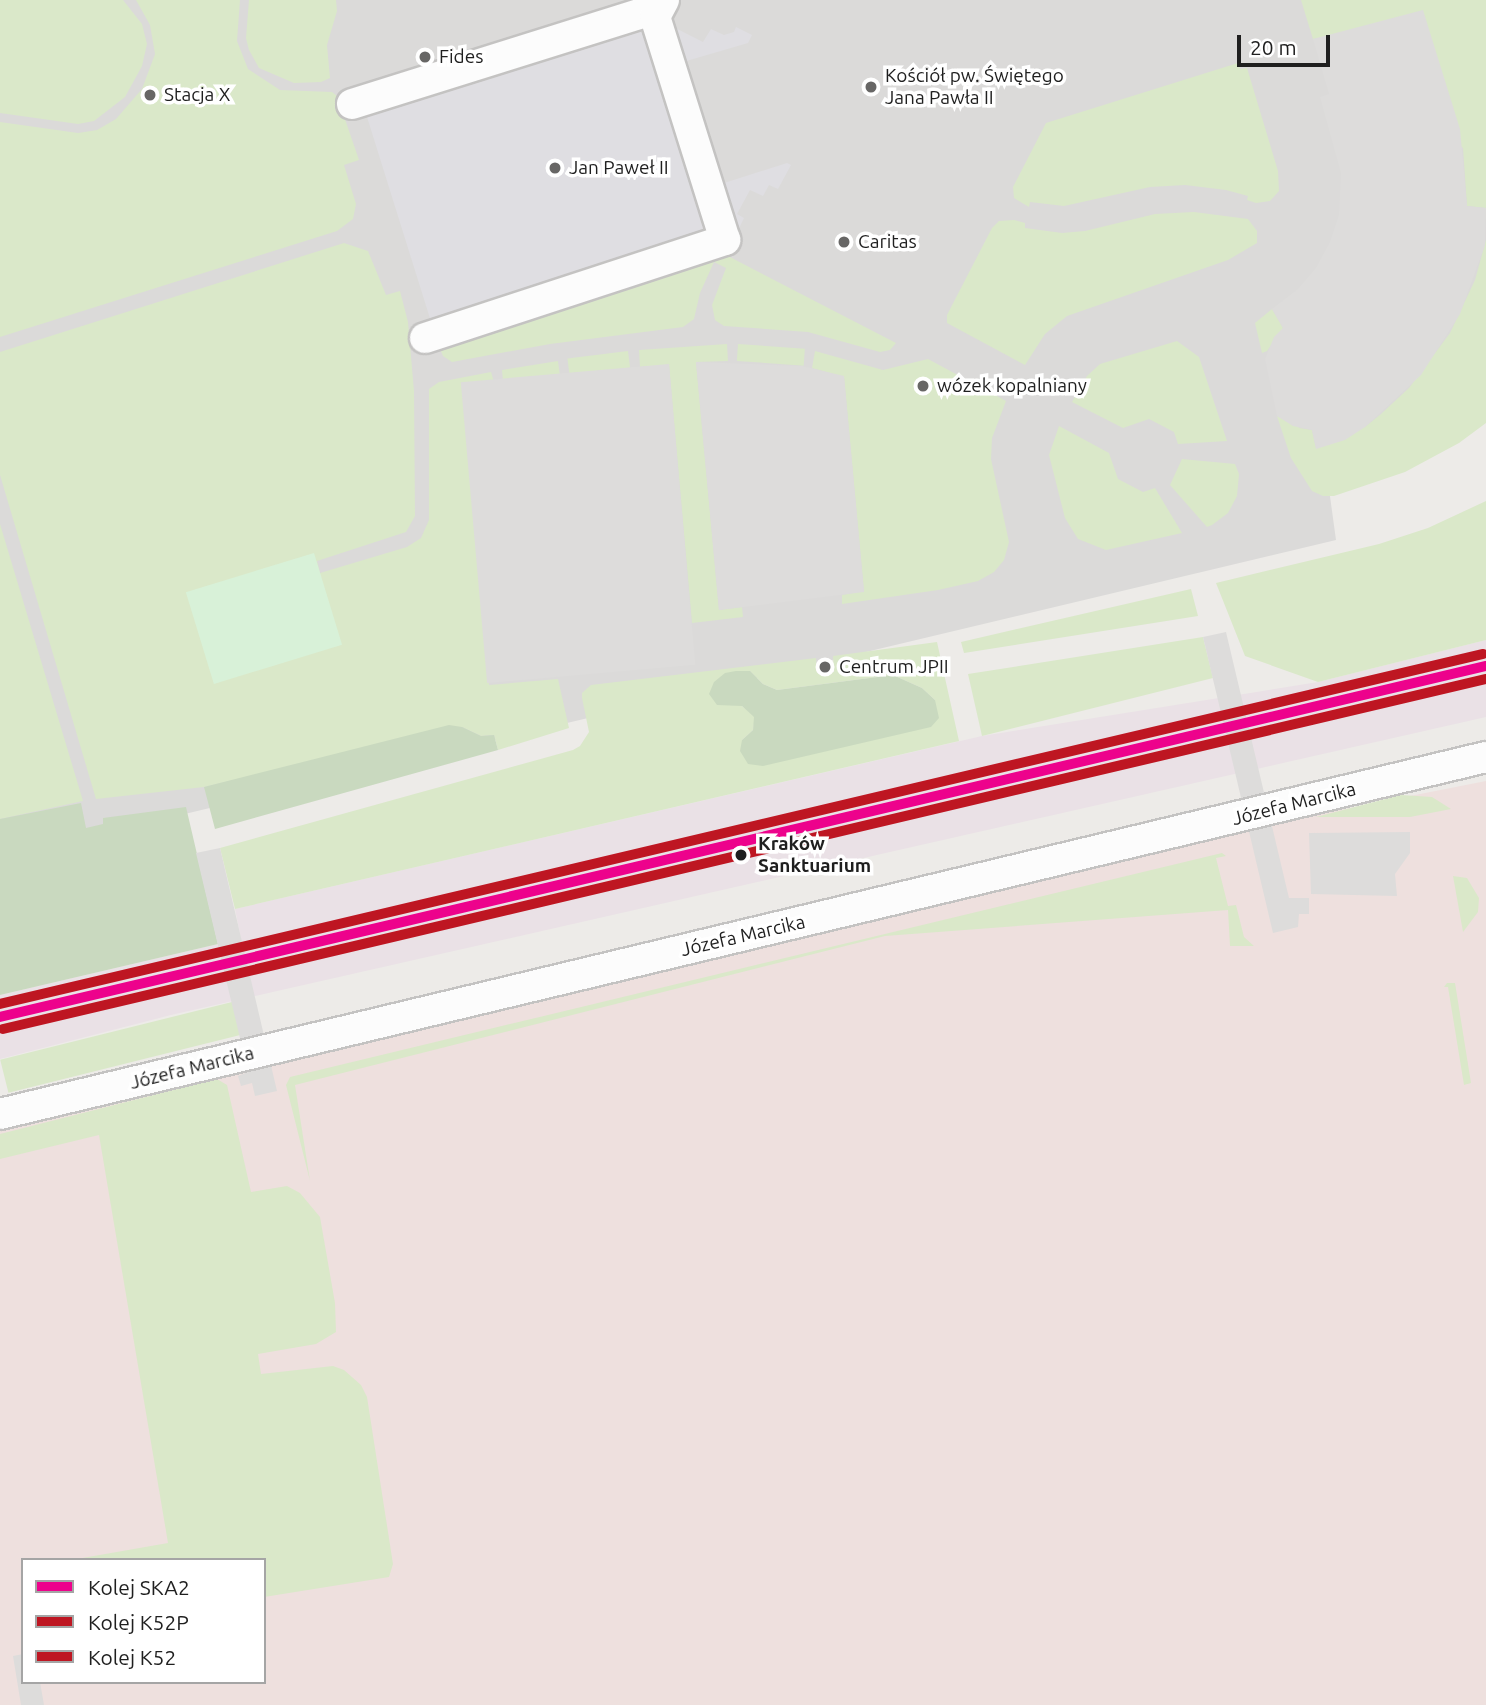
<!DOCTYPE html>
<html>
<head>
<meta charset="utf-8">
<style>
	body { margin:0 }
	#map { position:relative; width:1486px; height:1705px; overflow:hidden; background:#edebe8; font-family:Ubuntu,sans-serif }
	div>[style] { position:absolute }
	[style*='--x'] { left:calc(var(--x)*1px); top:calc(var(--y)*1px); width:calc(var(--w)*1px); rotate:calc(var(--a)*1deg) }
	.commercial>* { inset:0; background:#eee0de }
	.industrial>* { inset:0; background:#eae1e6 }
	.religious>* { inset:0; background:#dbdad9 }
	.grass>* { inset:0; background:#dae8c9; transform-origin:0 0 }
	.forest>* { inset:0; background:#c9d9bf }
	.park>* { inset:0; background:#d8f1d8; transform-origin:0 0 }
	.parking>* { inset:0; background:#dddcdb; transform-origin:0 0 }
	.plaza>* { inset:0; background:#dfdee2 }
	.roads { filter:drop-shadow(2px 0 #c4c3c2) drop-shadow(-2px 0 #c4c3c2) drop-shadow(0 2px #c4c3c2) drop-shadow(0 -2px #c4c3c2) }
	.street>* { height:30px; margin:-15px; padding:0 15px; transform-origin:15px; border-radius:15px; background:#fcfcfc }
	.rail-1>* { height:10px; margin:-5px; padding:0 5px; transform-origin:5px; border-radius:5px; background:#ed028c }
	.rail-2>* { height:10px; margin:-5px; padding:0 5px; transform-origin:5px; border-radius:5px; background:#be1622 }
	.rail-3>* { height:10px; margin:-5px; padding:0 5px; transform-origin:5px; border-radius:5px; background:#be1622 }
	.dots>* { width:19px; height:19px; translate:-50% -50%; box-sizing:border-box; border:4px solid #fff; border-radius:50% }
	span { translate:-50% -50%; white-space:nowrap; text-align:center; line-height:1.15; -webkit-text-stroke:7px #fff; paint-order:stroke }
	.poi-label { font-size:19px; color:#1f1f1f }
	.left { translate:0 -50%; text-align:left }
	.street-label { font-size:19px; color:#1f1f1f }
	.stop-label { font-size:19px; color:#1f1f1f; font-weight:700 }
	.legend { position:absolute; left:21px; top:1558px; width:245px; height:126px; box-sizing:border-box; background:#fff; border:2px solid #a5a5a5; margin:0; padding:9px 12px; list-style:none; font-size:21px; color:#1f1f1f }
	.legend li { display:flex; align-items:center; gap:14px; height:35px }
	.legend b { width:35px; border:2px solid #a5a5a5 }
	.scale { position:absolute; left:1237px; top:35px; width:93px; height:32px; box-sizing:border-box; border:4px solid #1f1f1f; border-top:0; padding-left:9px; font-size:21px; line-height:24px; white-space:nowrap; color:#1f1f1f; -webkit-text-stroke:5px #fff; paint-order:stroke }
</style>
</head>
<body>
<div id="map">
	<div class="commercial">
		<div style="clip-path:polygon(evenodd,1486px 781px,1486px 1705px,0 1705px,0 1130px,1319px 814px,1486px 781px,23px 1560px,264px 1560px,264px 1682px,23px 1682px,23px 1560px)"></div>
	</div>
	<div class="industrial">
		<div style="clip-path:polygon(1486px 640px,1486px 717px,171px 1015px,0 1059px,0 995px,218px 944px,242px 944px,235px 909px,982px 736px,1318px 682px)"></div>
	</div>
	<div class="religious">
		<div style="clip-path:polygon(0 0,1445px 0,1486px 149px,1486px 301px,1329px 489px,1336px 540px,0 858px)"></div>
	</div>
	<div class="grass">
		<div style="clip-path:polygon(0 0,123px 0,142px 24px,147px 44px,142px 66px,125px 97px,94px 121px,78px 124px,0 113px)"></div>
		<div style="clip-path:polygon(136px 0,240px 0,237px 41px,248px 69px,280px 90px,332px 92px,337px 96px,359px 160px,344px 165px,356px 204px,353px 219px,337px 231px,0 337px,0 122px,78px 133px,97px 130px,116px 119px,142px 89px,155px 54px,150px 25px)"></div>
		<div style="clip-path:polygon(249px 0,336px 0,337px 11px,327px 45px,330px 78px,321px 82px,294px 83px,259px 68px,249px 50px,246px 38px)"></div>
		<div style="clip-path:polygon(1301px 0,1486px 0,1486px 208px,1467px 206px,1463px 148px,1323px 37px,1313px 39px)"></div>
		<div style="clip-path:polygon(1238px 63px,1240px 69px,1247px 68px,1278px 171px,1279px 191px,1270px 201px,1256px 203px,1247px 200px,1248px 196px,1226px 190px,1185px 185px,1150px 187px,1064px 206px,1030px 202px,1029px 207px,1014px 198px,1013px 187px,1046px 123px)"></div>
		<div style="clip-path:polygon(1194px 212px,1248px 219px,1257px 231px,1257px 243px,1228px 260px,1067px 316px,1045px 334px,1025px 365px,947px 323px,947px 315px,992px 228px,999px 221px,1014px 220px,1025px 223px,1025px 228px,1062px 233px,1085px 231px,1155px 214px)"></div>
		<div style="clip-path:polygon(1486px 240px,1486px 423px,1459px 443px,1405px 472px,1334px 496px,1323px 496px,1312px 491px,1291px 458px,1277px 416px,1300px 428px,1312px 430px,1316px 448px,1365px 427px,1381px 414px,1409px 388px,1450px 333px,1475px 280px)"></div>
		<div style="clip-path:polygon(344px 243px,368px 251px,386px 295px,400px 291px,408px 322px,414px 391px,415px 516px,406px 532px,317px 561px,320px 573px,407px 547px,421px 538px,429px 520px,429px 389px,439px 382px,491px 372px,494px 382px,462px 386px,489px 685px,558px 679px,569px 728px,498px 750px,494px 735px,481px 736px,462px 727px,204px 787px,96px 799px,0 475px,0 352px)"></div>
		<div style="clip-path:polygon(726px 255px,896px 343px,890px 350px,880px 352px,808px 332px,724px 326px,715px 320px,712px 305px,726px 268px,714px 262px,700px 293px,694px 319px,683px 327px,550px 344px,452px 362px,443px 356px,438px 344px)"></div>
		<div style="clip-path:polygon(1272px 309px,1283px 328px,1267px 351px,1262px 353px,1255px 323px)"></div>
		<div style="clip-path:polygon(1177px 341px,1199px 357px,1227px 441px,1178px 444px,1174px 432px,1149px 419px,1123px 428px,1072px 402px,1087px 376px,1100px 364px)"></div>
		<div style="clip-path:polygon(727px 344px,728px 361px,696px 362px,719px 610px,742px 607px,743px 617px,692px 623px,669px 365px,640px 367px,639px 350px)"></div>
		<div style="left:738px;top:344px;width:67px;height:17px;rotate:4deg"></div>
		<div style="left:628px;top:351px;width:17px;height:61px;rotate:83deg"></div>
		<div style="clip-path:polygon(815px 351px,883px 370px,928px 359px,1006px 401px,992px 438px,991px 459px,1009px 542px,1004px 560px,994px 572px,978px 581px,938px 590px,842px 604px,842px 595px,864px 591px,844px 377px,812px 368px)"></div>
		<div style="clip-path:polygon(558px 361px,560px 376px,503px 381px,502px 370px)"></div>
		<div style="clip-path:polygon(1059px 426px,1109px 453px,1118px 479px,1143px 492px,1155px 488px,1182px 533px,1106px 550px,1078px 539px,1065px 518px,1049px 455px)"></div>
		<div style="clip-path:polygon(1182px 459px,1235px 464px,1239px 474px,1237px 496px,1228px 513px,1212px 525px,1207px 527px,1170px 485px)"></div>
		<div style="clip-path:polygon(1486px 501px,1486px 640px,1318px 682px,1245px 656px,1216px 583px,1379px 544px,1428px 528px)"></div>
		<div style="clip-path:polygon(0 524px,83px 801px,0 819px)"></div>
		<div style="clip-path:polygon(1191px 589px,1198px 616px,964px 653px,961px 642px)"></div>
		<div style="clip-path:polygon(1203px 637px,1213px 678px,982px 736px,968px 674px)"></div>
		<div style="clip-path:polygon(evenodd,937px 642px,959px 741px,235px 909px,220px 848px,573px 750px,580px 746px,589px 732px,582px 698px,582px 693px,591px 685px,816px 658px,817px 673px,825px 673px,834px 672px,833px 656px,937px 642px,750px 671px,763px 684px,777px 690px,893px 675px,922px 688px,935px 700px,742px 740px,753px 730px,755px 717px,742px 706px,750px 671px)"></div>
		<div style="clip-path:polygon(1401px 795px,1432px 797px,1451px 809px,1410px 817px,1316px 817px)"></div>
		<div style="clip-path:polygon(1222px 853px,1226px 856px,1216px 858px,1228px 906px,1236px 905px,1244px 937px,1254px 946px,1230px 946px,1228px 910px,885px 936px,295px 1085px,310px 1181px,286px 1085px,290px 1077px)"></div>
		<div style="clip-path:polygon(1453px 876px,1467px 878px,1479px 898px,1478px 912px,1463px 932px)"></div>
		<div style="clip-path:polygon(1447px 983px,1455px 983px,1471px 1083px,1464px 1085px,1448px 987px,1444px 987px)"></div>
		<div style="left:236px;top:1001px;width:34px;height:243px;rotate:76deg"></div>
		<div style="clip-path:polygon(217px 1079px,227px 1085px,251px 1192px,287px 1186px,300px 1193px,320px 1217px,335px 1303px,336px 1332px,316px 1344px,258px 1354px,261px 1374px,333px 1366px,344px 1370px,361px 1385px,367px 1397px,393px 1564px,389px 1577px,264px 1597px,264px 1560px,71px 1560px,168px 1543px,99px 1135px,0 1159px,0 1134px)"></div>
	</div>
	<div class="forest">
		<div style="clip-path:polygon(736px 671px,750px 671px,763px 684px,777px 690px,893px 675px,922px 688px,935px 700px,939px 718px,931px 727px,763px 766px,748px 764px,740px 751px,742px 740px,753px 730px,754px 717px,742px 706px,717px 705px,709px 694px,714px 682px,725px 673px)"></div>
		<div style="clip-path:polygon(449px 725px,462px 727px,481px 736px,494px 735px,498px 750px,215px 829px,204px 787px)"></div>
		<div style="clip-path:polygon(81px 803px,86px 828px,103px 824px,103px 818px,186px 807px,218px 944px,0 995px,0 819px)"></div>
	</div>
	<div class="park">
		<div style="left:314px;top:553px;width:96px;height:134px;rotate:73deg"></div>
	</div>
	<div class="parking">
		<div style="clip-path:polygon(1423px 10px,1460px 129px,1467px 206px,1486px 208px,1485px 245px,1460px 314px,1421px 375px,1365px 427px,1345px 440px,1316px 449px,1312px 430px,1293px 426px,1277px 416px,1265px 359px,1274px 337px,1283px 328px,1272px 309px,1298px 289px,1316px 268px,1330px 242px,1339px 215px,1341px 173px,1320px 97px,1329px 94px,1313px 39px)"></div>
		<div style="clip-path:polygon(696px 362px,802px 366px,844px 376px,864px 592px,719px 610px)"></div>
		<div style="left:669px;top:364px;width:302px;height:209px;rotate:85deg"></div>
		<div style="clip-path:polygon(1226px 632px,1289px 898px,1309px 898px,1309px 914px,1299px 914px,1298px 927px,1273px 933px,1203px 637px)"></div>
		<div style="clip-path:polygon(1410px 832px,1410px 853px,1395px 874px,1397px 896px,1311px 894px,1309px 833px)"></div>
		<div style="clip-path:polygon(220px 848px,277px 1091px,255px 1096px,252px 1083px,241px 1086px,238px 1076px,248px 1072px,196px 853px)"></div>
		<div style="clip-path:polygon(23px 1654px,23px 1682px,40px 1682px,44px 1705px,21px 1705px,13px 1656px)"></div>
	</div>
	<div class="plaza">
		<div style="clip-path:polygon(632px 6px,703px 42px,711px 29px,724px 35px,734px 32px,736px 27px,752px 35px,748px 43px,683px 62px,721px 184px,787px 163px,791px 165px,778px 189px,769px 185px,763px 196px,750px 190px,737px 214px,744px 218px,726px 255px,438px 344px,362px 101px)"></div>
	</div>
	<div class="roads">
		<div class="street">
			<div style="--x:352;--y:104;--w:308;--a:-17.4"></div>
			<div style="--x:646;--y:12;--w:10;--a:29"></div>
			<div style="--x:425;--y:338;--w:316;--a:-18.1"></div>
			<div style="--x:725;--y:240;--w:234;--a:-107.4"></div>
			<div style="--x:655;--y:17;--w:19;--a:-62"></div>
			<div style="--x:0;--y:1114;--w:1528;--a:-13.51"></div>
		</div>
	</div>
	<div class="rail-1">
		<div style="--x:0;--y:1017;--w:1527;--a:-13.29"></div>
	</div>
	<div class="rail-2">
		<div style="--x:3;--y:1029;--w:1524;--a:-13.28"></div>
	</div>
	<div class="rail-3">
		<div style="--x:0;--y:1004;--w:1524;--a:-13.28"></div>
	</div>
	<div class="dots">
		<div style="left:425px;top:57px;background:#676665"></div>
		<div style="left:871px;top:87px;background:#676665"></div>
		<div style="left:150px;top:95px;background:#676665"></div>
		<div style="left:555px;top:168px;background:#676665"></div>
		<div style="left:844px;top:242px;background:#676665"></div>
		<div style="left:923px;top:386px;background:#676665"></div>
		<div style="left:825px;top:667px;background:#676665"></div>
		<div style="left:741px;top:855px;background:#1f1f1f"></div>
	</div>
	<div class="poi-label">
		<span class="left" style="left:439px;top:57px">Fides</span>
		<span class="left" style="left:885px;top:87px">Kościół pw. Świętego<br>Jana Pawła II</span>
		<span class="left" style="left:164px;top:95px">Stacja X</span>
		<span class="left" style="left:569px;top:168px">Jan Paweł II</span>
		<span class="left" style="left:858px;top:242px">Caritas</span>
		<span class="left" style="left:937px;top:386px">wózek kopalniany</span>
		<span class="left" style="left:839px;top:667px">Centrum JPII</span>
	</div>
	<div class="street-label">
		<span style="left:1294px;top:804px;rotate:-14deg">Józefa Marcika</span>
		<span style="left:743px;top:936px;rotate:-13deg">Józefa Marcika</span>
		<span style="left:192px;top:1068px;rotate:-14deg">Józefa Marcika</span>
	</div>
	<div class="stop-label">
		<span class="left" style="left:758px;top:855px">Kraków<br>Sanktuarium</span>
	</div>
	<ul class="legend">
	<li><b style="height:9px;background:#ed028c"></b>Kolej SKA2</li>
	<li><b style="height:9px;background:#be1622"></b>Kolej K52P</li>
	<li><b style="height:9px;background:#be1622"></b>Kolej K52</li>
	</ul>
	<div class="scale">20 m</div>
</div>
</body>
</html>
